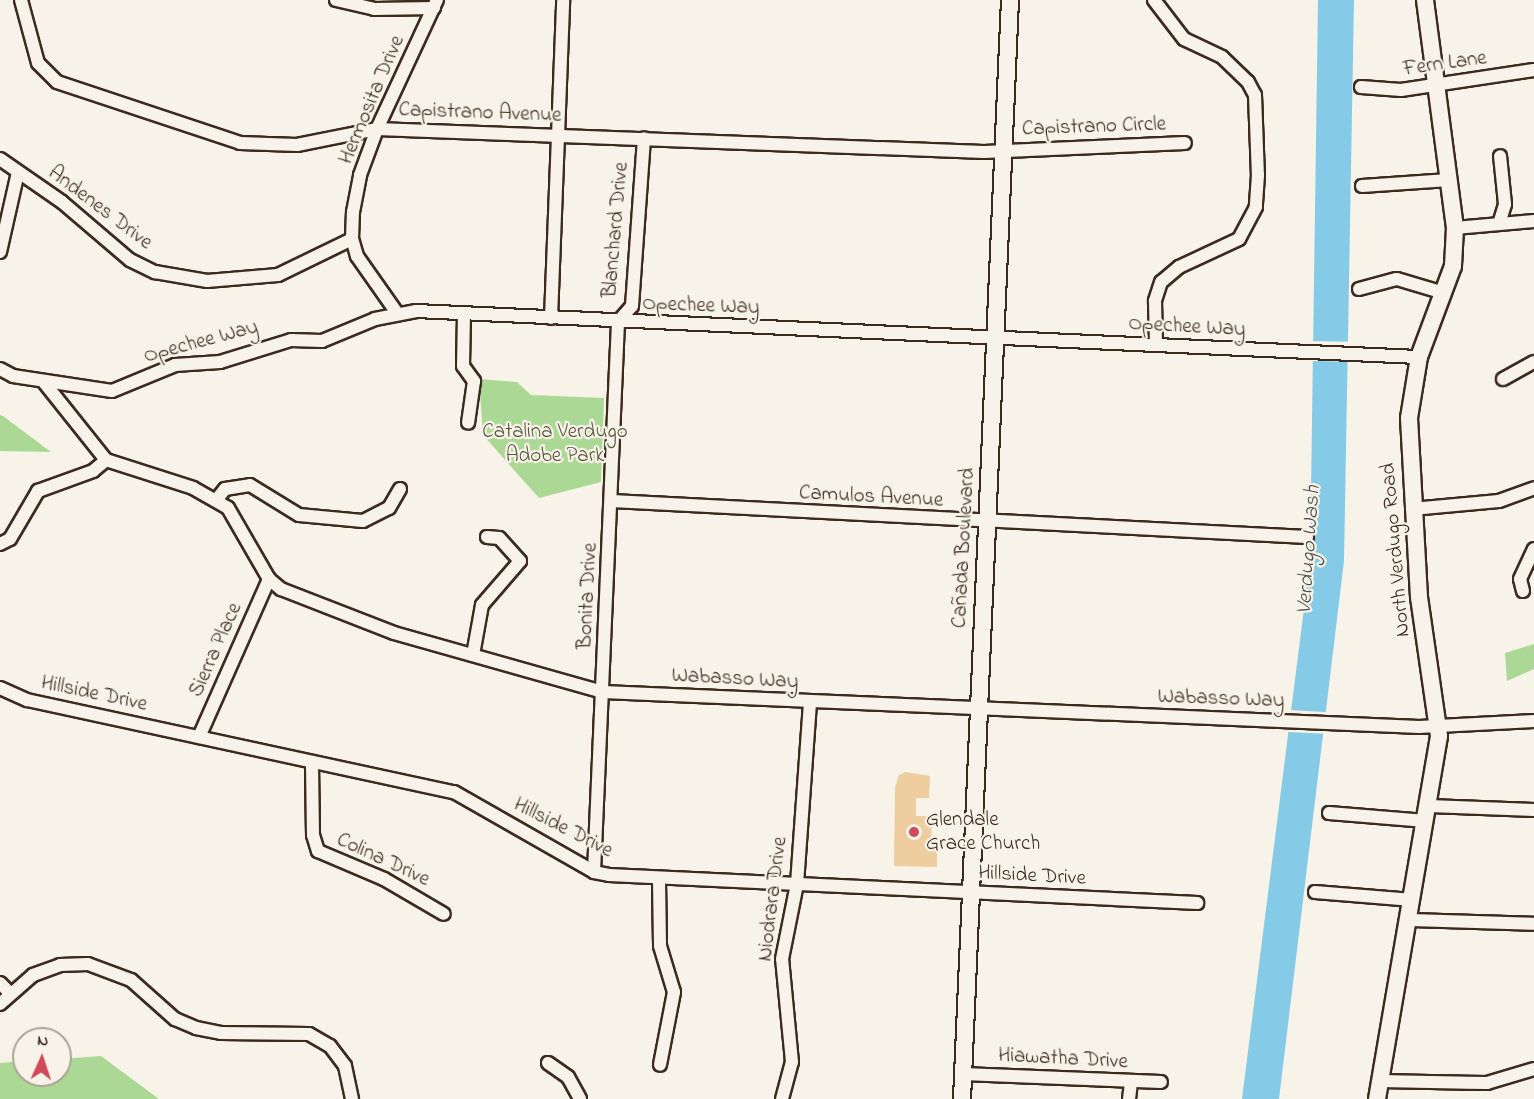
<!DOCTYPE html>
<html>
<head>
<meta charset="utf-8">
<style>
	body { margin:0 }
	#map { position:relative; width:1534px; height:1099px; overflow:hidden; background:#f7f3e8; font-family:"Indie Flower",sans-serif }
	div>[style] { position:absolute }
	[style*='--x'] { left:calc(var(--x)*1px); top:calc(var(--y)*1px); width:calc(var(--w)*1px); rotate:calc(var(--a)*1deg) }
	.green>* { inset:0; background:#acd896 }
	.water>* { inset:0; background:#85cae6 }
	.pier>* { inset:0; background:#f7f3e8; transform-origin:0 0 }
	.building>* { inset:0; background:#eecd9f }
	.roads { filter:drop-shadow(2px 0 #3b2a1e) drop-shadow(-2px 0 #3b2a1e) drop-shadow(0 2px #3b2a1e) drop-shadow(0 -2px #3b2a1e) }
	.street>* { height:12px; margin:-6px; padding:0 6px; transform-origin:6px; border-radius:6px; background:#f7f3e8 }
	.secondary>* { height:16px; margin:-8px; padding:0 8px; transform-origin:8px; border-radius:8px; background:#f7f3e8 }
	.dots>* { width:16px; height:16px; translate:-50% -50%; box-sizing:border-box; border:3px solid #f7f3e8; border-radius:50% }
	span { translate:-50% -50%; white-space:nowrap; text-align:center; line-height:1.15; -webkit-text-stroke:4.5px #f7f3e8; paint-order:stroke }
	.street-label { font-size:21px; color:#3b2a1e }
	.park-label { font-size:21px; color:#57563c }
	.poi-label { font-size:21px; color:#3b2a1e }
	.left { translate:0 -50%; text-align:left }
	.water-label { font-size:22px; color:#4e5250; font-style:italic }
	.north { position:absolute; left:12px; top:1027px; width:60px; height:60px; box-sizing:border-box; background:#f7f3e8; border:2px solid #aca397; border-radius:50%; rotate:3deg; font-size:16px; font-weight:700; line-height:24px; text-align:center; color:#3b2a1e }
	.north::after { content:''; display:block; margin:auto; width:21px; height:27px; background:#d1495b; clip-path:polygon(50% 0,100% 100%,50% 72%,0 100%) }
</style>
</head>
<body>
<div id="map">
	<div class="green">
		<div style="clip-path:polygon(479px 379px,517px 382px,531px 395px,604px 398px,601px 482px,539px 498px,483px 435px)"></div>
		<div style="clip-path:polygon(0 415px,3px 416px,51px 452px,0 451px)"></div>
		<div style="clip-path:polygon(1534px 644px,1534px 669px,1507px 681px,1505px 653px)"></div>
		<div style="clip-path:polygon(101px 1056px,159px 1099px,0 1099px,0 1063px,24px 1061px,24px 1075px,60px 1075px,60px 1059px)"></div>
	</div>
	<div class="water">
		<div style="clip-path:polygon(1318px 0,1354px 0,1344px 561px,1279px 1099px,1242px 1099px,1310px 561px)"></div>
	</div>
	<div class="pier">
		<div style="left:1311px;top:341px;width:41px;height:20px;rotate:1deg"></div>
		<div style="left:1289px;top:710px;width:41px;height:22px;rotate:3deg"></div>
	</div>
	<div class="building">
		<div style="clip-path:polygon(906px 772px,930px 776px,929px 798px,916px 798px,916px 816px,932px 816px,931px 847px,937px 848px,937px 867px,894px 866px,895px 788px,899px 775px)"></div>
	</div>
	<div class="roads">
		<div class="street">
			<div style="--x:21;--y:0;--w:65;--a:74.9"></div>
			<div style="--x:38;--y:63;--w:27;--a:45"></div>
			<div style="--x:57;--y:82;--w:193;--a:18.4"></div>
			<div style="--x:240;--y:143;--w:57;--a:2"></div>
			<div style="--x:297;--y:145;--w:82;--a:-11.3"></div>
			<div style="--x:377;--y:129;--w:607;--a:2.17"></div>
			<div style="--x:984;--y:152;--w:201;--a:-2.6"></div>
			<div style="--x:336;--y:0;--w:39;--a:13"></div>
			<div style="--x:374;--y:9;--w:60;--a:-1"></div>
			<div style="--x:1154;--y:0;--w:49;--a:52.4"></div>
			<div style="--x:1184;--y:39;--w:42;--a:25.3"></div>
			<div style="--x:1222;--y:57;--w:36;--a:44"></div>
			<div style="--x:1248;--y:82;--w:15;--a:62"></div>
			<div style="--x:1255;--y:95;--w:80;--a:87.9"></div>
			<div style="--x:1258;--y:175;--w:32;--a:94"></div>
			<div style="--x:1256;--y:207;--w:36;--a:118"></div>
			<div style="--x:1239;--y:239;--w:66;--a:155"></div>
			<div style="--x:1179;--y:267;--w:23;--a:140"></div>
			<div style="--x:1161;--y:282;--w:20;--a:108"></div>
			<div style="--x:1155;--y:301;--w:44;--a:88.7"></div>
			<div style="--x:1361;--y:87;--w:40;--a:4.3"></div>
			<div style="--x:1401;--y:90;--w:134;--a:-8.6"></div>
			<div style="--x:0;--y:159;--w:75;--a:34.7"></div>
			<div style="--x:62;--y:202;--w:89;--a:40.5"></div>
			<div style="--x:130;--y:260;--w:28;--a:26"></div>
			<div style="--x:155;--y:272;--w:53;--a:9.8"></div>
			<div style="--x:207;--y:281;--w:71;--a:-4.8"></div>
			<div style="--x:278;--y:275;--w:82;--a:-25.9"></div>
			<div style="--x:1362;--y:186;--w:87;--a:-3.9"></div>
			<div style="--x:1499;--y:224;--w:21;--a:-73"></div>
			<div style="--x:1505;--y:204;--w:48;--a:-95.9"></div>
			<div style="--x:1455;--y:228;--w:79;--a:-5.1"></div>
			<div style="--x:0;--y:252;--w:82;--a:-77.3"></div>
			<div style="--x:1359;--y:289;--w:39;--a:-15"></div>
			<div style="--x:1397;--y:279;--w:49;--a:16.6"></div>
			<div style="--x:397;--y:313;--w:70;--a:-125.1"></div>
			<div style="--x:357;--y:256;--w:18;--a:-106"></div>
			<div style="--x:352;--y:239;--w:27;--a:-88"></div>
			<div style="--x:353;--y:212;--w:38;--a:-79"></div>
			<div style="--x:360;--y:175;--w:49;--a:-69.7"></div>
			<div style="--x:377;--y:129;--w:142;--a:-65.1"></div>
			<div style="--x:464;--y:314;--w:52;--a:91.1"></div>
			<div style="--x:463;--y:366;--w:19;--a:54"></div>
			<div style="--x:474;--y:381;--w:42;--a:98.1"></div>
			<div style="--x:551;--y:318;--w:318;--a:-87.8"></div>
			<div style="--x:0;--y:369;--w:15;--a:28"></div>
			<div style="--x:13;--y:376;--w:100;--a:8.6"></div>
			<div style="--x:112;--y:391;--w:68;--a:-22.4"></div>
			<div style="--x:175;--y:365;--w:45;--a:-3.8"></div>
			<div style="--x:220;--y:362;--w:74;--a:-17.2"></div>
			<div style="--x:291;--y:340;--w:31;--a:2"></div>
			<div style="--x:322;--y:341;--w:57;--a:-22.5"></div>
			<div style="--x:375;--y:319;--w:42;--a:-11"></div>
			<div style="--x:416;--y:311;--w:1004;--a:2.63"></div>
			<div style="--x:1503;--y:379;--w:35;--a:-29"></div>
			<div style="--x:43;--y:381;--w:101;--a:51.4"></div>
			<div style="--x:106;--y:460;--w:91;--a:17.8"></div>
			<div style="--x:193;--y:488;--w:40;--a:29.7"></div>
			<div style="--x:228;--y:508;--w:82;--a:60"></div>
			<div style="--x:269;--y:579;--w:16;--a:40"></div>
			<div style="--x:281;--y:589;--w:121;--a:21.3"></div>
			<div style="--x:394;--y:633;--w:217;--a:15.8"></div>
			<div style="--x:603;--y:692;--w:817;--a:2.46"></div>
			<div style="--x:1419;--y:727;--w:115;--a:-3"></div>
			<div style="--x:217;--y:499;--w:13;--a:-51"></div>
			<div style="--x:225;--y:489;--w:25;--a:-9"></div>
			<div style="--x:250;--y:485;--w:57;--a:31.5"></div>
			<div style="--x:299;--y:515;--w:64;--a:5.4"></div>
			<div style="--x:363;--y:521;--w:29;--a:-27"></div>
			<div style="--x:389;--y:508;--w:22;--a:-60"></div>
			<div style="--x:612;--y:501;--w:696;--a:2.97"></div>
			<div style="--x:1412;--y:509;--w:87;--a:-5.3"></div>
			<div style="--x:1499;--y:501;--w:37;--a:-20"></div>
			<div style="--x:0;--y:544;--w:11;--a:-27"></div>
			<div style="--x:10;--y:539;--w:56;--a:-59.7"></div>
			<div style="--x:38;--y:491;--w:59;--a:-20"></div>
			<div style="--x:93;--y:471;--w:17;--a:-40"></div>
			<div style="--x:1523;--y:591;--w:12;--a:-104"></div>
			<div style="--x:1520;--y:579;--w:33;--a:-65"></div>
			<div style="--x:473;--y:655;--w:51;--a:-79.8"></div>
			<div style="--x:482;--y:605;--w:58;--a:-49.2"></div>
			<div style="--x:520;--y:561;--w:31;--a:-132"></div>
			<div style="--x:499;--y:538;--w:12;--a:-175"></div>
			<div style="--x:0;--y:688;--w:30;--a:24"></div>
			<div style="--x:27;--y:700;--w:437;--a:12.2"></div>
			<div style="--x:454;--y:792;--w:161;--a:29.7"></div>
			<div style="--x:594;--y:872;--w:15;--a:11"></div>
			<div style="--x:609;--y:875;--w:589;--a:2.73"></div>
			<div style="--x:199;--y:737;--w:173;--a:-66.1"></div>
			<div style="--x:312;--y:764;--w:71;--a:89.2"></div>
			<div style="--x:313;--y:835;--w:17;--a:73"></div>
			<div style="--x:318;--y:851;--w:72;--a:23"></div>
			<div style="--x:384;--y:879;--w:69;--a:30.3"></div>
			<div style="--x:1429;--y:806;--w:105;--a:2.2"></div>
			<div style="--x:1329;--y:813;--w:97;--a:4.7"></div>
			<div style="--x:594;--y:872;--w:551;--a:-87.5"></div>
			<div style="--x:618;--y:322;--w:21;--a:-49"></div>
			<div style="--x:632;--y:306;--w:168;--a:-85.9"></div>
			<div style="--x:659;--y:881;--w:65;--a:89.1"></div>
			<div style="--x:660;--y:946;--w:48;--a:73.1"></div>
			<div style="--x:674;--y:992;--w:74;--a:100.9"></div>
			<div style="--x:1315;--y:892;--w:98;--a:4.7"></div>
			<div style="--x:1409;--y:920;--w:125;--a:1.8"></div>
			<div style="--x:0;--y:983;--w:14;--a:45"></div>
			<div style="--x:0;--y:1004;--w:44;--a:-41.3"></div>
			<div style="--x:33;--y:975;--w:29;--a:-20"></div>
			<div style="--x:60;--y:965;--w:28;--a:-2"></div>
			<div style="--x:88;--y:964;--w:46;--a:20.4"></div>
			<div style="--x:131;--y:980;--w:59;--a:41.6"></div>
			<div style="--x:175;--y:1019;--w:23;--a:23"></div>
			<div style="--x:196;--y:1028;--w:25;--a:11"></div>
			<div style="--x:221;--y:1033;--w:88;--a:0.7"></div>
			<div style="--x:309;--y:1034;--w:24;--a:30"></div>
			<div style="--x:330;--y:1046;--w:25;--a:53"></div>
			<div style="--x:345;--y:1066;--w:34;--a:78"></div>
			<div style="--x:548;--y:1063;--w:24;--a:35"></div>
			<div style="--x:568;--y:1077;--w:25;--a:61"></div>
			<div style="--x:963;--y:1074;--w:198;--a:2.3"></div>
			<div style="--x:1380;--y:1081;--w:107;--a:1.1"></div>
			<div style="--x:1487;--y:1083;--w:49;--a:-16.6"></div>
			<div style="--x:782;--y:1099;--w:38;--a:-75"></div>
			<div style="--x:792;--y:1062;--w:103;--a:-95.5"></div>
			<div style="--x:782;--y:959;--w:76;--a:-78.7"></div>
			<div style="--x:797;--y:884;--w:182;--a:-85.9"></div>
			<div style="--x:1129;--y:1099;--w:17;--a:-83"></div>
		</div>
		<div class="secondary">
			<div style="--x:962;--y:1099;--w:1100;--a:-87.5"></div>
			<div style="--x:1377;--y:1099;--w:368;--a:-80.3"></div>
			<div style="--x:1439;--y:736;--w:140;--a:-98.2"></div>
			<div style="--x:1419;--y:597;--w:179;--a:-93.2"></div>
			<div style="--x:1409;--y:418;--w:62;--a:-80.7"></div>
			<div style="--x:1419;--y:357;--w:97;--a:-69.5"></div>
			<div style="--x:1453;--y:266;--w:38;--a:-87"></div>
			<div style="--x:1455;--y:228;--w:230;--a:-97.5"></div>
		</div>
	</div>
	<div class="dots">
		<div style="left:914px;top:832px;background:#d1495b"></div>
	</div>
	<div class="street-label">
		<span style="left:1445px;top:64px;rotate:-8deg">Fern Lane</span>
		<span style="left:372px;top:100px;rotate:-67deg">Hermosita Drive</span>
		<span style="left:480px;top:113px;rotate:2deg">Capistrano Avenue</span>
		<span style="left:1094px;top:127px;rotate:-2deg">Capistrano Circle</span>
		<span style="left:100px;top:208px;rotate:37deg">Andenes Drive</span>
		<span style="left:616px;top:230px;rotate:-85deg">Blanchard Drive</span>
		<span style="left:701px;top:306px;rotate:2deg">Opechee Way</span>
		<span style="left:1187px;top:327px;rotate:3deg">Opechee Way</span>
		<span style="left:201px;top:342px;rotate:-15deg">Opechee Way</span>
		<span style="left:871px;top:497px;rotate:3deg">Camulos Avenue</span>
		<span style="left:964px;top:548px;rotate:-87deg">Cañada Boulevard</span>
		<span style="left:1396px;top:550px;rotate:-95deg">North Verdugo Road</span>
		<span style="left:588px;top:596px;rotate:-87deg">Bonita Drive</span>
		<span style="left:216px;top:650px;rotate:-66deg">Sierra Place</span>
		<span style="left:735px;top:679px;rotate:3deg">Wabasso Way</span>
		<span style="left:94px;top:694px;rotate:12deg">Hillside Drive</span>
		<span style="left:1221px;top:699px;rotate:2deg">Wabasso Way</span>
		<span style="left:563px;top:828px;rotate:27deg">Hillside Drive</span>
		<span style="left:383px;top:860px;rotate:25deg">Colina Drive</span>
		<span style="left:1032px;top:876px;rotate:3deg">Hillside Drive</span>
		<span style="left:773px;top:899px;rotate:-83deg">Niodrara Drive</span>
		<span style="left:1063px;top:1059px;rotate:3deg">Hiawatha Drive</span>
	</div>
	<div class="park-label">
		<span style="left:555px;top:444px">Catalina Verdugo<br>Adobe Park</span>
	</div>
	<div class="poi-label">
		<span class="left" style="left:926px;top:832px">Glendale<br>Grace Church</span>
	</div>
	<div class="water-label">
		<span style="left:1310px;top:550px;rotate:-86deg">Verdugo Wash</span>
	</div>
	<div class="north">N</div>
</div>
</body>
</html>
